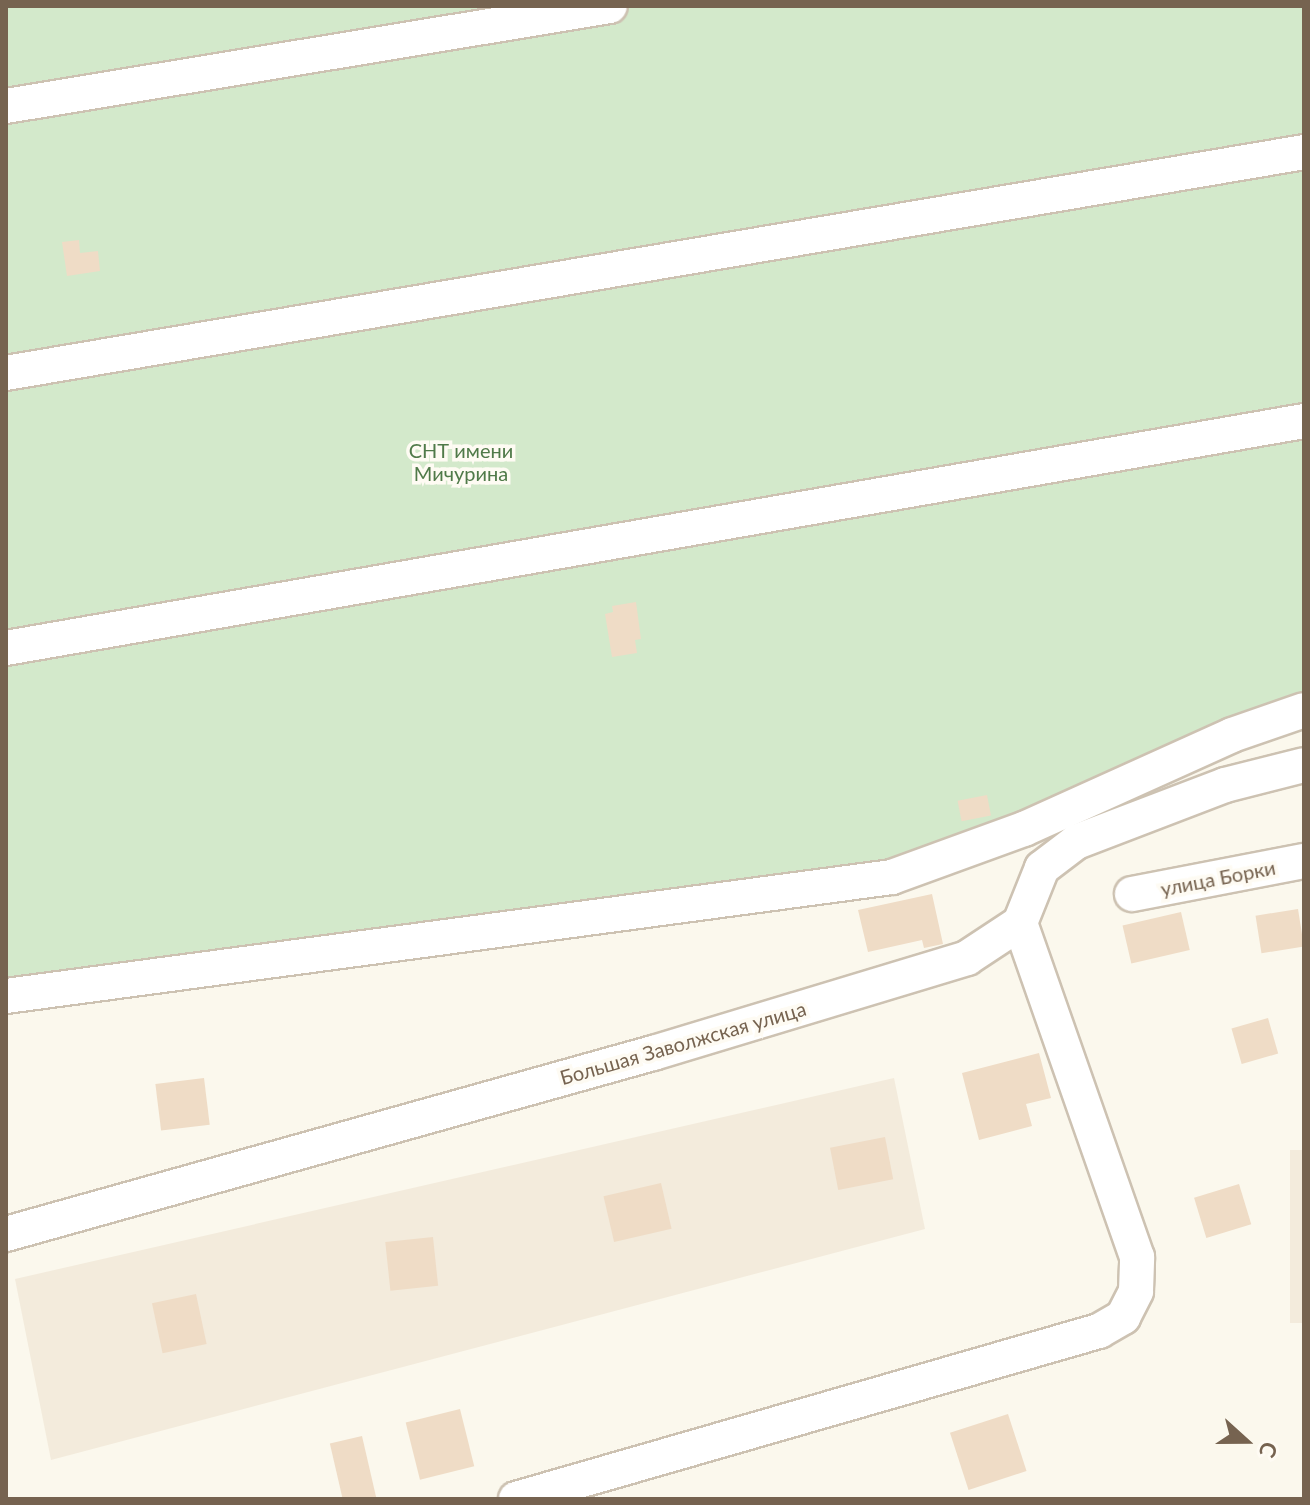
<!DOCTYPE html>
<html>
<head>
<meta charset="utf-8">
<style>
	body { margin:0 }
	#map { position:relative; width:1310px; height:1505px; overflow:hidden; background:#fbf8ed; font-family:Lato,sans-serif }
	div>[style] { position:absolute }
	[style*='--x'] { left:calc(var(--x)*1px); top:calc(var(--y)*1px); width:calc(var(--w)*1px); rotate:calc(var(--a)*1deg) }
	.residential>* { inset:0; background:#f3ebdc; transform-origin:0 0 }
	.green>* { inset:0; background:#d3e9cb }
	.building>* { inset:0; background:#efdcc6; transform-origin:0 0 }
	.roads { filter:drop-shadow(2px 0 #cdc2b2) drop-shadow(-2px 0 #cdc2b2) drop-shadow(0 2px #cdc2b2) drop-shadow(0 -2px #cdc2b2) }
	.minor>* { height:34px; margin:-17px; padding:0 17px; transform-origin:17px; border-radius:17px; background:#fff }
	span { translate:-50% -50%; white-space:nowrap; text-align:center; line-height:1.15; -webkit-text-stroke:7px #fefbf3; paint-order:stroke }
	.park-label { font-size:20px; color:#507a49 }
	.street-label { font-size:20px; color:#766350 }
	.frame { position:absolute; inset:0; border:8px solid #766350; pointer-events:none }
	.north { position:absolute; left:1206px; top:1401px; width:80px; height:80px; -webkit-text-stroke:6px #fefbf3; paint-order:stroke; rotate:111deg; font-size:22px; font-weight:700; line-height:32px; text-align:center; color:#766350 }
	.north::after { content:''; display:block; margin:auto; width:28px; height:36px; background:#766350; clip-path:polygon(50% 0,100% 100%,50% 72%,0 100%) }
</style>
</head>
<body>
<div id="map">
	<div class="residential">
		<div style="clip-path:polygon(894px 1078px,925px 1229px,51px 1460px,15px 1279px)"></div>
		<div style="left:1304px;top:1150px;width:173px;height:14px;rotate:90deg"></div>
	</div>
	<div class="green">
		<div style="clip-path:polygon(6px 6px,1304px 6px,1304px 695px,901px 863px,6px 979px)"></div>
	</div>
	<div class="building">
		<div style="clip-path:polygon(79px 240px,80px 253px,98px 251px,100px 271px,67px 276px,62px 242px)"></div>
		<div style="clip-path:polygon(636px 602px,641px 639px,635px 640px,637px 653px,612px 657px,605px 614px,613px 612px,612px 606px)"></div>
		<div style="left:987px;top:795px;width:21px;height:30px;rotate:79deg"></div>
		<div style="clip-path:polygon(932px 894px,943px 944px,924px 948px,922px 940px,868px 952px,858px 910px)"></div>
		<div style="left:1298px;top:909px;width:38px;height:43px;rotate:81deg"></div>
		<div style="left:1181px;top:912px;width:39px;height:60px;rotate:77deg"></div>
		<div style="left:1268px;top:1018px;width:37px;height:38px;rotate:74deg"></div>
		<div style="clip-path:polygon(1039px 1053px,1051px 1098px,1026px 1104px,1032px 1126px,979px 1140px,962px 1073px)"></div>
		<div style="left:204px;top:1078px;width:47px;height:49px;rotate:83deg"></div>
		<div style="left:885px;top:1137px;width:43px;height:56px;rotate:79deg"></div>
		<div style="left:661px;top:1183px;width:47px;height:59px;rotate:77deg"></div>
		<div style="left:1239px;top:1184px;width:42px;height:47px;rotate:73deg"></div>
		<div style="left:433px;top:1237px;width:49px;height:48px;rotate:84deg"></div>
		<div style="left:196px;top:1294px;width:51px;height:45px;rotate:78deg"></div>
		<div style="left:460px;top:1409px;width:59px;height:56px;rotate:76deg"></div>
		<div style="left:1008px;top:1414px;width:60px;height:61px;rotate:72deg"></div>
		<div style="left:362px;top:1436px;width:65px;height:33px;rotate:77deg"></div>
	</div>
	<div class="roads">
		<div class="minor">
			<div style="--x:6;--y:106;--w:612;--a:-9.4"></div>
			<div style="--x:6;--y:373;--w:1317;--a:-9.66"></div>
			<div style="--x:6;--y:648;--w:1318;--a:-9.92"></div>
			<div style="--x:1132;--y:894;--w:175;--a:-10.9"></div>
			<div style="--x:6;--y:996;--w:894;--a:-7.65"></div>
			<div style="--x:892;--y:877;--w:140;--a:-20"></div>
			<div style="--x:1024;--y:829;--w:228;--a:-24.3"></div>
			<div style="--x:1232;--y:735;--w:76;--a:-19.1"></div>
			<div style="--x:6;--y:1234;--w:672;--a:-15.63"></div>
			<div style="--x:653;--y:1053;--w:328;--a:-16.8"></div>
			<div style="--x:967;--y:958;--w:64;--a:-33.4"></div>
			<div style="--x:1020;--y:923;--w:59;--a:-68.2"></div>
			<div style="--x:1042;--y:868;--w:43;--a:-37.4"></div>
			<div style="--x:1076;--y:842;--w:160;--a:-20.9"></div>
			<div style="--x:1225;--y:785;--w:81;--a:-14.2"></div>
			<div style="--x:516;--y:1499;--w:607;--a:-16.08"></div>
			<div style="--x:1099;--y:1331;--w:28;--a:-30"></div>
			<div style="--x:1123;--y:1317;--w:29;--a:-63"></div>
			<div style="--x:1136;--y:1291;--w:34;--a:-88"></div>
			<div style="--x:1137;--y:1257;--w:354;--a:-109.3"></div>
		</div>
	</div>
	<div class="park-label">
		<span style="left:461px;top:462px">СНТ имени<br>Мичурина</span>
	</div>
	<div class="street-label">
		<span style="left:1218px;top:878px;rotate:-11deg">улица Борки</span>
		<span style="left:683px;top:1043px;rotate:-16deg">Большая Заволжская улица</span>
	</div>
	<div class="frame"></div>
	<div class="north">С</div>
</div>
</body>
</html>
